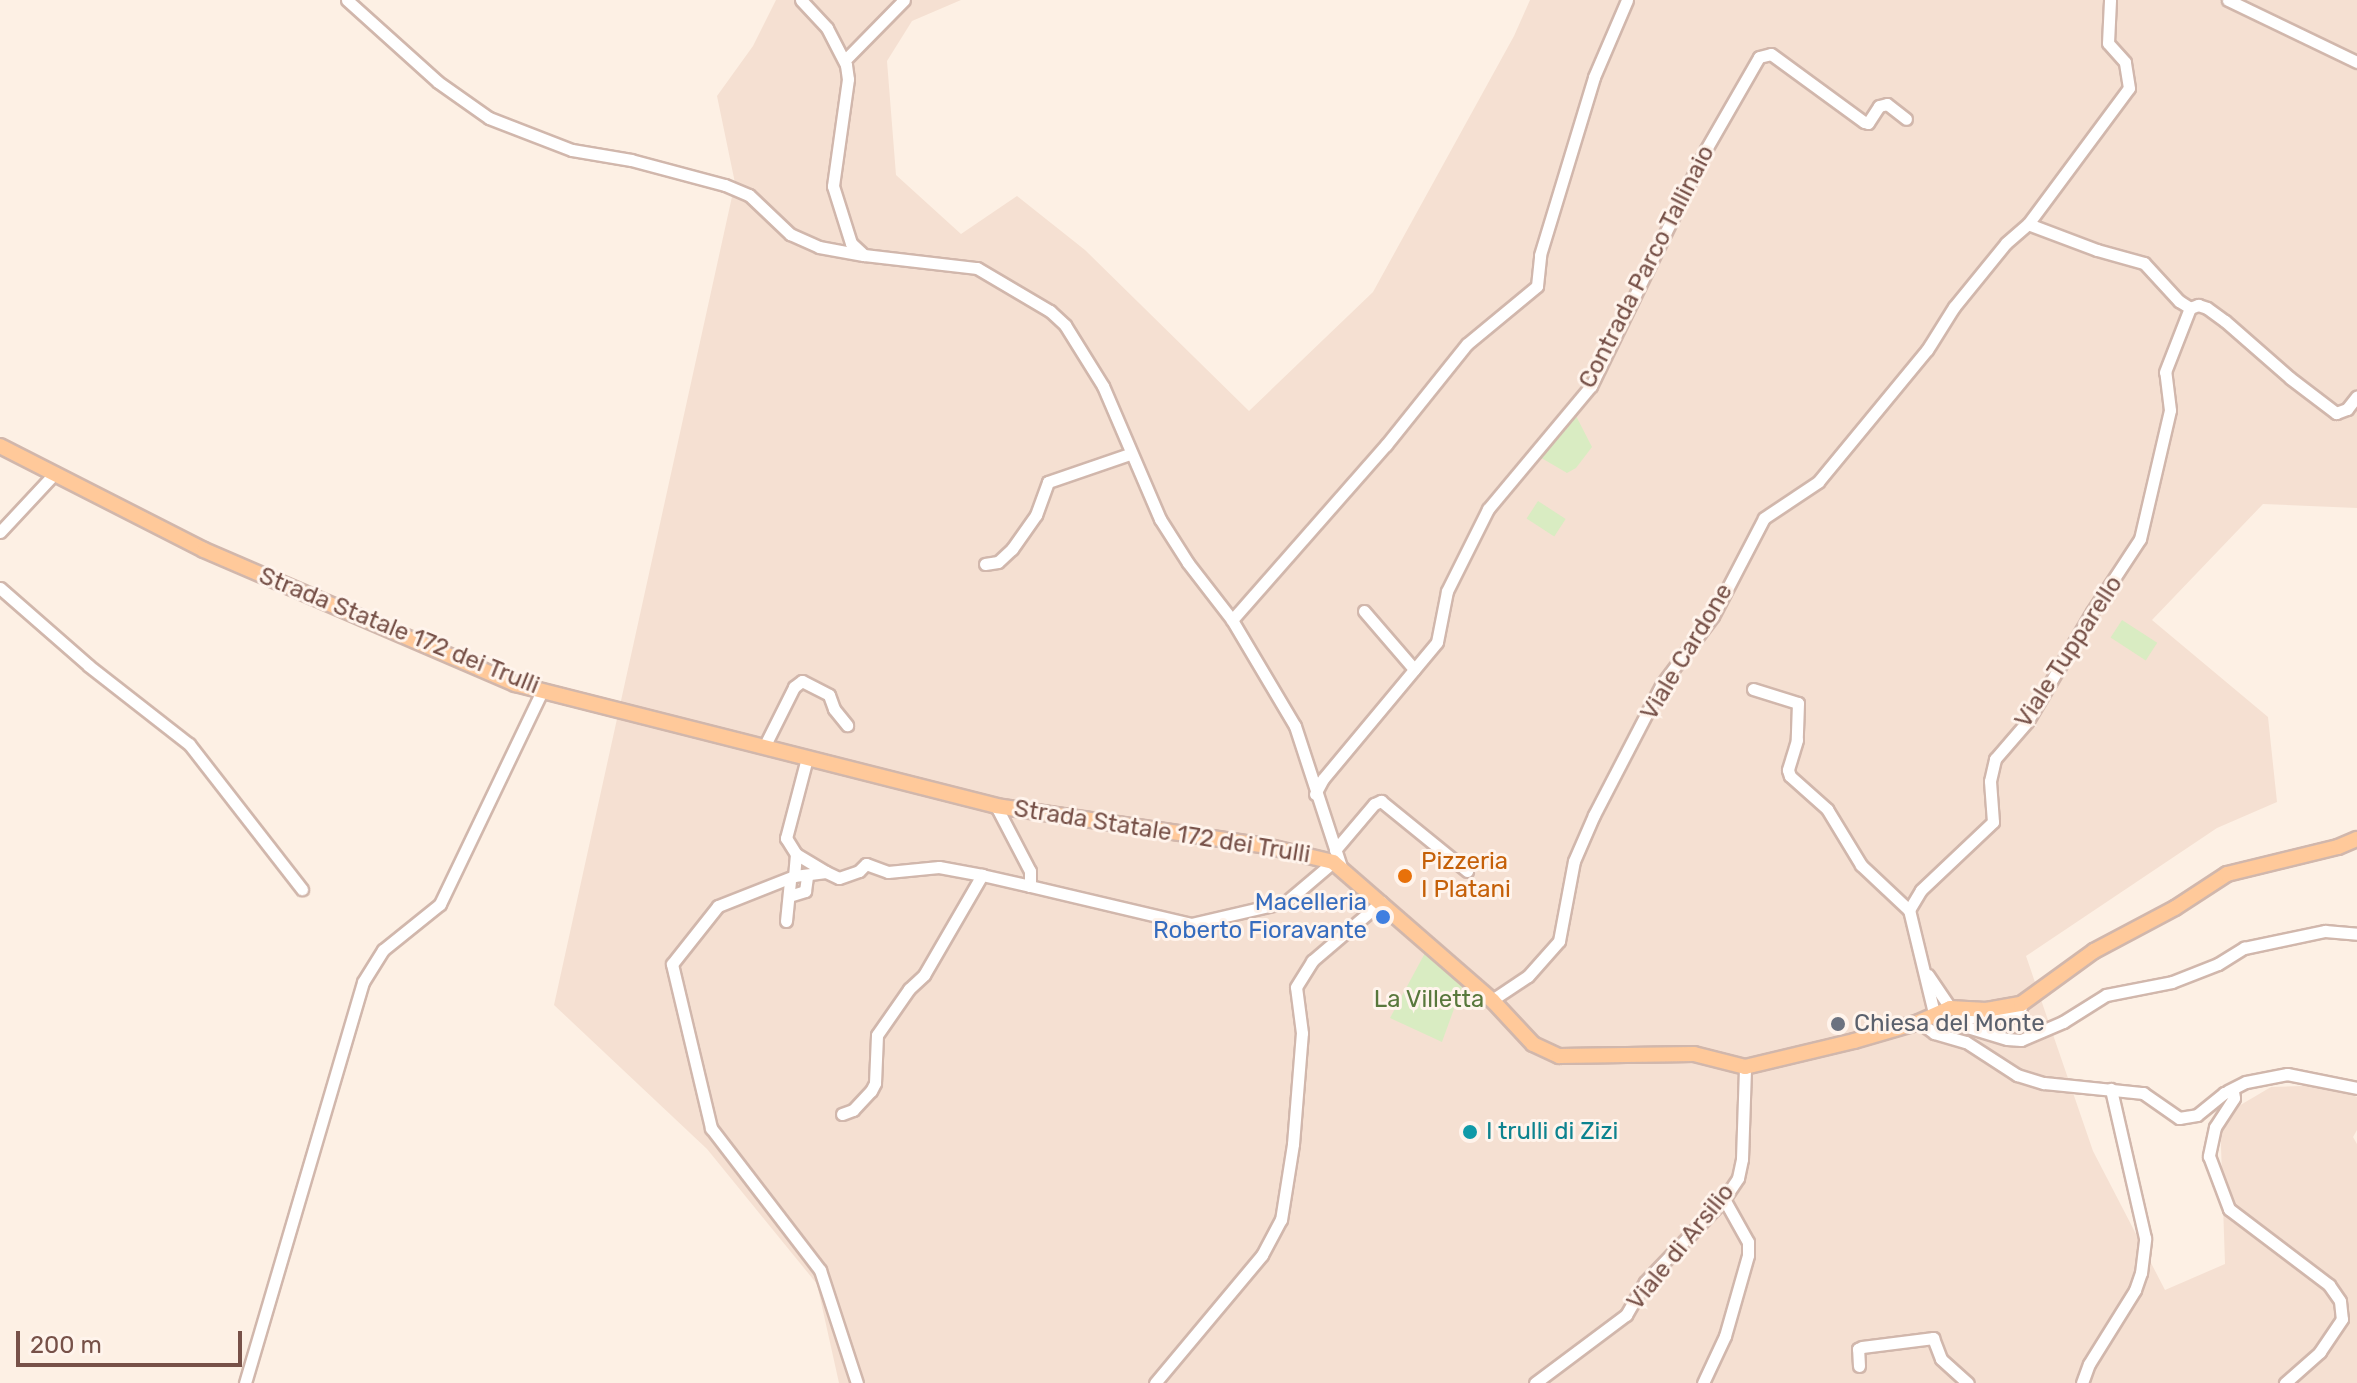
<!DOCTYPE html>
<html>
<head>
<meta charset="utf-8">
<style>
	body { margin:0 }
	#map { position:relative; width:2357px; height:1383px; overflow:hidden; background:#fdf0e4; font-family:Rubik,sans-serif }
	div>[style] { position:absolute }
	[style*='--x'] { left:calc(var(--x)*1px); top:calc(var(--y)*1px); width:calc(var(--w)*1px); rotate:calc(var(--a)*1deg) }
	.residential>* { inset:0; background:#f5e0d2 }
	.green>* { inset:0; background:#d9ecc2; transform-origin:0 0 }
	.roads { filter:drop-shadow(2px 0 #d1b7ac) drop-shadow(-2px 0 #d1b7ac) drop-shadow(0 2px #d1b7ac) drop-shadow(0 -2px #d1b7ac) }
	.minor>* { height:11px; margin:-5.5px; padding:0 5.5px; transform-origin:5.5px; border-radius:5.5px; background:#fff }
	.major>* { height:14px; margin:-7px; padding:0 7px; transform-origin:7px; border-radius:7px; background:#ffc99a }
	.dots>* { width:22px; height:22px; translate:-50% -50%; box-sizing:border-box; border:4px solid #fff4ec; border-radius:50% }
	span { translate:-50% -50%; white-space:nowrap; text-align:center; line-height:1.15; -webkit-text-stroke:6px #fff4ec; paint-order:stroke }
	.street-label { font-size:24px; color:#775148 }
	.food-label { font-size:24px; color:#c56008 }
	.left { translate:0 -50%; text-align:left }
	.shop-label { font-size:24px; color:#366cbe }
	.right { translate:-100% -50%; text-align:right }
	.park-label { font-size:24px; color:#58783c }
	.worship-label { font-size:24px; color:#5b616d }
	.culture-label { font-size:24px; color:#0d838f }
	.scale { position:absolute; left:16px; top:1331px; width:226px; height:36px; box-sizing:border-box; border:4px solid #775148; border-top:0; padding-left:10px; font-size:24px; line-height:28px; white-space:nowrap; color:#775148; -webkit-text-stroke:6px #fff4ec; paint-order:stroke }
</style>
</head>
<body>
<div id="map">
	<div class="residential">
		<div style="clip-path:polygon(776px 0,961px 0,912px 21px,887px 61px,896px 175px,961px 234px,1017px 196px,1085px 250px,1249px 411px,1373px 292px,1514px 36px,1530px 0,2357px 0,2357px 508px,2263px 504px,2152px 620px,2268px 717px,2277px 802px,2217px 828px,2026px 956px,2093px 1151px,2165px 1290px,2225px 1264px,2220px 1117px,2271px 1087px,2330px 1085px,2357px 1097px,2357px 1130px,2353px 1137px,2357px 1144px,2357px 1383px,839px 1383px,817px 1284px,707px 1149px,554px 1005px,735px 183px,717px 96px,753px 46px)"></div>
	</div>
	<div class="green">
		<div style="clip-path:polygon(1573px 410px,1592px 447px,1576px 468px,1567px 473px,1538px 456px)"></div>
		<div style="left:1538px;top:501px;width:33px;height:21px;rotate:33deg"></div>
		<div style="left:2122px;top:620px;width:42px;height:21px;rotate:33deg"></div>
		<div style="clip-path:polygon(1425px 953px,1463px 984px,1442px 1042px,1390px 1018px)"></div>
	</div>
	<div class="roads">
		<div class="minor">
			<div style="--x:347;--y:0;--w:122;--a:42"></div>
			<div style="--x:438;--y:82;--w:62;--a:35.2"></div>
			<div style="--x:489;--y:118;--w:89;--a:21.1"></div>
			<div style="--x:572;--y:150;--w:60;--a:9.6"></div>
			<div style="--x:631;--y:160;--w:97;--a:14.9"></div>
			<div style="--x:725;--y:185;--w:26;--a:23"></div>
			<div style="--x:749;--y:195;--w:57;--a:43.6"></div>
			<div style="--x:790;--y:234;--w:32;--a:24"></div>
			<div style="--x:819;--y:247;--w:45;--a:10.3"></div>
			<div style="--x:801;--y:0;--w:38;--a:47"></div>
			<div style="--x:827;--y:28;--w:42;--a:62.8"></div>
			<div style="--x:846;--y:65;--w:14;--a:82"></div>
			<div style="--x:848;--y:79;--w:108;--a:98"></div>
			<div style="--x:833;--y:186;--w:60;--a:72.5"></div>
			<div style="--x:851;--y:243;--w:18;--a:43"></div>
			<div style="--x:864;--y:255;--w:114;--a:6.6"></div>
			<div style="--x:977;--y:268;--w:85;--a:30.5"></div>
			<div style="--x:1050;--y:311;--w:21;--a:43"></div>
			<div style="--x:1065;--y:325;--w:72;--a:58.1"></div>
			<div style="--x:1103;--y:386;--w:145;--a:66.8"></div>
			<div style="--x:1160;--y:519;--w:52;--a:57.5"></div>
			<div style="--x:1188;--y:563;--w:72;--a:52.3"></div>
			<div style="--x:1232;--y:620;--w:123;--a:59.3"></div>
			<div style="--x:1295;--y:726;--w:148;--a:71.9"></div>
			<div style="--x:2228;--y:0;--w:143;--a:25.7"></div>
			<div style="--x:845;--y:60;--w:84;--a:-45.5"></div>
			<div style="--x:2028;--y:224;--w:74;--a:20.6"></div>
			<div style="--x:2097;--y:250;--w:49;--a:15.5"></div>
			<div style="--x:2144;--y:263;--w:52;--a:47.4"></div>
			<div style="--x:2179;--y:301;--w:13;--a:32"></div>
			<div style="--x:2190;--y:308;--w:9;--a:-21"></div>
			<div style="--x:2198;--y:305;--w:9;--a:18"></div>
			<div style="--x:2207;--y:308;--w:22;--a:36"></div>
			<div style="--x:2225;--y:321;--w:86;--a:41.2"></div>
			<div style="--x:2290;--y:378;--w:58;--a:37.3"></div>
			<div style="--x:2336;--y:413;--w:12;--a:-20"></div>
			<div style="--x:2347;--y:409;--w:16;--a:-52"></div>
			<div style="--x:0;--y:532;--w:81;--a:-47"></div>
			<div style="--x:985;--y:564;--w:13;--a:-9"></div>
			<div style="--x:998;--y:562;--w:19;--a:-43"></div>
			<div style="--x:1012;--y:549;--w:42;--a:-54.8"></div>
			<div style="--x:1036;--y:515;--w:35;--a:-70"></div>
			<div style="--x:1048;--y:482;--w:87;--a:-18.9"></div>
			<div style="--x:0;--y:588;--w:118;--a:41.2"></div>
			<div style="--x:89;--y:666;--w:127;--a:38"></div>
			<div style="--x:189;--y:744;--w:184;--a:52.1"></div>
			<div style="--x:1364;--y:611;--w:77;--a:49.2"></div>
			<div style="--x:1232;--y:620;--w:233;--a:-48.7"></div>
			<div style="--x:1386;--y:445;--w:129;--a:-51.3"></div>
			<div style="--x:1467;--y:344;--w:91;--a:-39.6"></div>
			<div style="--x:1537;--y:286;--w:31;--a:-84"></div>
			<div style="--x:1540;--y:255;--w:186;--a:-73.1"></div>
			<div style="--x:1594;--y:77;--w:84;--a:-66.8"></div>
			<div style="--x:1753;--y:689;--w:47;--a:17.3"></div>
			<div style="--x:1798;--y:703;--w:37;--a:92"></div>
			<div style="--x:1797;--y:740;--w:31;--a:107"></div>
			<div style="--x:1788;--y:770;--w:6;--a:72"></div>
			<div style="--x:1790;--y:776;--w:50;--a:41.7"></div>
			<div style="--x:1827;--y:809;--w:66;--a:58.7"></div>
			<div style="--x:1861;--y:865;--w:66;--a:43.2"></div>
			<div style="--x:764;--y:747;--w:67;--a:-63.4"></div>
			<div style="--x:794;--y:687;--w:10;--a:-37"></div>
			<div style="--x:802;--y:681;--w:30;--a:27"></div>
			<div style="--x:829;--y:695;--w:15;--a:70"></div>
			<div style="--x:834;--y:709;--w:21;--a:51"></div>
			<div style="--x:807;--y:758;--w:83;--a:104.7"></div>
			<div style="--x:786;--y:838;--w:19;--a:58"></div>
			<div style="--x:796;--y:854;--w:22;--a:95"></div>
			<div style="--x:794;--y:876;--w:82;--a:158.5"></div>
			<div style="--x:718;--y:906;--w:74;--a:128.4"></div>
			<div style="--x:672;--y:964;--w:169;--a:76.6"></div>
			<div style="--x:711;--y:1128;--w:179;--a:52.5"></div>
			<div style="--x:820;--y:1270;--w:119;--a:71.9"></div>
			<div style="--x:1315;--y:794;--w:17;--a:-62"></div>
			<div style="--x:1323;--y:779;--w:178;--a:-50.2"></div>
			<div style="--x:1437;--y:642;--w:52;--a:-78.9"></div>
			<div style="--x:1447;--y:591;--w:92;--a:-63.4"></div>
			<div style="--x:1488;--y:509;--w:160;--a:-50.1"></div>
			<div style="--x:1591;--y:386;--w:261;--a:-64.1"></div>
			<div style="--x:1705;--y:151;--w:108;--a:-60.1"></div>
			<div style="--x:1759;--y:57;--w:12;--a:-14"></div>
			<div style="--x:1771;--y:54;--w:115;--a:36.2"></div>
			<div style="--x:1864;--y:122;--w:4;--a:14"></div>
			<div style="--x:1868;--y:123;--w:20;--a:-57"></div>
			<div style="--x:1879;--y:106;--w:8;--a:-14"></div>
			<div style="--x:1887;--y:104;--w:24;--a:38"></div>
			<div style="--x:996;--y:806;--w:73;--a:62.4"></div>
			<div style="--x:1030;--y:871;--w:15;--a:90"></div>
			<div style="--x:1030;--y:886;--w:165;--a:13.3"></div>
			<div style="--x:1191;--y:924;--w:98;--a:-13"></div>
			<div style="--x:1286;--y:902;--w:62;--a:-40.4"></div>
			<div style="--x:1335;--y:850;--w:60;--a:-49.7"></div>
			<div style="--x:1374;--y:804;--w:8;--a:-23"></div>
			<div style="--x:1381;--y:801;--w:111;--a:39.1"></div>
			<div style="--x:826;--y:872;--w:14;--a:25"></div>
			<div style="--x:839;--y:878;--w:21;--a:-19"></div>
			<div style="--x:859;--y:871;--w:10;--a:-45"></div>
			<div style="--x:866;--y:864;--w:23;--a:20"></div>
			<div style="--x:888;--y:872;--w:51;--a:-5.6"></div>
			<div style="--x:939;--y:867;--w:44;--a:10.5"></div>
			<div style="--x:794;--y:876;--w:32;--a:-7"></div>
			<div style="--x:826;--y:872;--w:35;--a:-149"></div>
			<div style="--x:789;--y:896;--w:17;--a:-17"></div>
			<div style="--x:805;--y:891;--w:14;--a:-82"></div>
			<div style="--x:786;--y:921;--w:40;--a:-84.3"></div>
			<div style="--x:1928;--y:975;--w:40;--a:56"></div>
			<div style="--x:1492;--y:1000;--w:43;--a:-33.7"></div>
			<div style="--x:1528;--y:976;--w:47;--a:-48.5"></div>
			<div style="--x:1559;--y:941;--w:81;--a:-79.4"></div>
			<div style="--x:1574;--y:861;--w:50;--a:-66.5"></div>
			<div style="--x:1594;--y:815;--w:148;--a:-62.6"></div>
			<div style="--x:1662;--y:684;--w:85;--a:-53.1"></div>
			<div style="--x:1713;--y:616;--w:110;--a:-62.5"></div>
			<div style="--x:1764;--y:518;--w:65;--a:-33.7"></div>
			<div style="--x:1818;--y:482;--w:171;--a:-50.5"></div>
			<div style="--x:1927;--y:350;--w:51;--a:-57.9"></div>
			<div style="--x:1954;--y:307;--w:82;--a:-50.9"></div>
			<div style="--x:2006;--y:243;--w:29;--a:-41"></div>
			<div style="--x:2028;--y:224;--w:169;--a:-53.4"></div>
			<div style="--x:2129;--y:88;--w:26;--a:-99"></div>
			<div style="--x:2125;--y:62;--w:25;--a:-132"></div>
			<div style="--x:2108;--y:43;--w:43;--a:-87.3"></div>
			<div style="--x:2021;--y:1004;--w:10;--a:96"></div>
			<div style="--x:2020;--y:1014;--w:9;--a:159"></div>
			<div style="--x:2012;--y:1017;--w:54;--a:180"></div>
			<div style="--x:1958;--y:1017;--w:7;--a:124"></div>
			<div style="--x:1954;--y:1023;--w:55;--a:16.8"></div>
			<div style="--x:2007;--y:1039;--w:14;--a:4"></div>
			<div style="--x:2021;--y:1040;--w:46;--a:-23.2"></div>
			<div style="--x:2063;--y:1022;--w:51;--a:-32.1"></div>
			<div style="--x:2106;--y:995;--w:67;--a:-11.1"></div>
			<div style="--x:2172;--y:982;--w:49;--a:-21.4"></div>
			<div style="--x:2218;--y:964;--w:31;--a:-32"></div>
			<div style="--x:2244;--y:948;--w:83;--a:-11.9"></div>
			<div style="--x:2325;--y:931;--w:32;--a:5"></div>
			<div style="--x:1934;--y:1013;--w:106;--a:-103.6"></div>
			<div style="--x:1909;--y:910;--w:23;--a:-59"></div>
			<div style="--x:1921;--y:890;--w:99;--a:-43.4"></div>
			<div style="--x:1993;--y:822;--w:41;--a:-94.2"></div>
			<div style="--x:1990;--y:781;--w:23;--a:-77"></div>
			<div style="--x:1995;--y:759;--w:49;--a:-49.1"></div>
			<div style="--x:2027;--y:722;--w:128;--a:-59.4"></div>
			<div style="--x:2092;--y:612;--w:87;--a:-56.7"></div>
			<div style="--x:2140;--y:539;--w:132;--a:-76.9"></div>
			<div style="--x:2170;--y:410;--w:38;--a:-97"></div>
			<div style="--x:2165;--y:372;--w:69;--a:-68.7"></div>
			<div style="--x:1919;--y:1022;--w:19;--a:36"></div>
			<div style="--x:1934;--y:1033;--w:33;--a:16"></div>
			<div style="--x:1966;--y:1042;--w:61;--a:32.9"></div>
			<div style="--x:2017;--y:1075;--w:28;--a:17"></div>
			<div style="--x:2044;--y:1083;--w:100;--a:5.8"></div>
			<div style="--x:2143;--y:1093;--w:44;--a:34.8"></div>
			<div style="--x:2179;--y:1118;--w:18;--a:-9"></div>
			<div style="--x:2197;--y:1115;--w:35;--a:-39"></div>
			<div style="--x:2224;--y:1093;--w:9;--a:-13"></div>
			<div style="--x:2233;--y:1091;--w:7;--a:82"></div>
			<div style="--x:2234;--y:1098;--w:35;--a:123"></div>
			<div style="--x:2215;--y:1127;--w:30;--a:102"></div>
			<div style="--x:2209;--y:1156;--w:57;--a:69.3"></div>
			<div style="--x:2229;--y:1209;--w:126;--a:37.2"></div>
			<div style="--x:2329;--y:1285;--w:19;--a:55"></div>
			<div style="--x:2340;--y:1301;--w:18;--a:84"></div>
			<div style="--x:2342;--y:1319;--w:40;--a:124"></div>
			<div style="--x:2320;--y:1352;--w:47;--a:138.5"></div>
			<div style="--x:2228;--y:1091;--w:20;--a:-27"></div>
			<div style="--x:2246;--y:1082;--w:42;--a:-11"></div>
			<div style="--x:2287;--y:1074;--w:71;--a:11.3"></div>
			<div style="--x:842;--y:1114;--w:12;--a:-20"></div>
			<div style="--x:853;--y:1110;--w:26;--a:-47"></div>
			<div style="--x:871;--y:1091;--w:9;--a:-63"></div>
			<div style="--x:875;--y:1083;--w:48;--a:-87.6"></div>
			<div style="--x:877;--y:1035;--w:56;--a:-55.2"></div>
			<div style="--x:909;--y:989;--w:21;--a:-43"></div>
			<div style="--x:924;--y:975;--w:116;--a:-59.9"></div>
			<div style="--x:982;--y:875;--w:49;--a:12.9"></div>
			<div style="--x:1859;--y:1366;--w:17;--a:-93"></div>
			<div style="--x:1858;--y:1349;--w:4;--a:-27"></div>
			<div style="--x:1862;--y:1347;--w:72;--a:-7.2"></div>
			<div style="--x:1933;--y:1338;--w:22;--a:69"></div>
			<div style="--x:1941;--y:1359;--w:36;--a:42"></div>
			<div style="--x:245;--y:1383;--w:418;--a:-73.6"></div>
			<div style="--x:363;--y:982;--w:38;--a:-58"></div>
			<div style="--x:383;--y:950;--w:73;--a:-38.9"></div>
			<div style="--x:440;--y:904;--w:236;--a:-64.4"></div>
			<div style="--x:1155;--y:1383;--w:167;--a:-50.1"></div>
			<div style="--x:1262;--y:1255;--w:40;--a:-62"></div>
			<div style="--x:1281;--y:1220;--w:77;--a:-81"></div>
			<div style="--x:1293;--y:1144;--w:111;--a:-85.4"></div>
			<div style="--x:1302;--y:1033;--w:46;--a:-97.4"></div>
			<div style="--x:1296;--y:987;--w:31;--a:-58"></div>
			<div style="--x:1312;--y:961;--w:91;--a:-40.5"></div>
			<div style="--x:1535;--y:1383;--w:114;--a:-36.8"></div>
			<div style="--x:1626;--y:1315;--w:38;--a:-60"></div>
			<div style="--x:1645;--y:1282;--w:115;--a:-46.4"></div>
			<div style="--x:1724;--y:1199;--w:25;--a:-56"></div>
			<div style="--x:1738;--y:1178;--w:19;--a:-78"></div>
			<div style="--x:1742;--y:1159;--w:92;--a:-88.1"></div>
			<div style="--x:1703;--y:1383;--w:52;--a:-64.9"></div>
			<div style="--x:1725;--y:1336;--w:84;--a:-74.1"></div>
			<div style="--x:1748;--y:1255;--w:13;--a:-90"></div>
			<div style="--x:1748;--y:1242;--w:49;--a:-119.2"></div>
			<div style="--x:2082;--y:1383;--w:20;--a:-70"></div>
			<div style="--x:2089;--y:1364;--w:87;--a:-58.1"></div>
			<div style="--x:2135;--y:1290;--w:18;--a:-71"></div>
			<div style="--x:2141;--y:1273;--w:35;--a:-83"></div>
			<div style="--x:2145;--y:1238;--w:153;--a:-102.9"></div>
		</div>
		<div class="major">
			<div style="--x:0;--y:446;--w:229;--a:27"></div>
			<div style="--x:204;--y:550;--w:339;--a:23.3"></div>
			<div style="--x:515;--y:684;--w:496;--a:14.2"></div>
			<div style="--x:996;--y:806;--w:273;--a:8.4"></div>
			<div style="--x:1266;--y:846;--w:69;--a:13.4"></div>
			<div style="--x:1333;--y:862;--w:211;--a:41"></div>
			<div style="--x:1492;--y:1000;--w:60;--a:47"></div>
			<div style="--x:1533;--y:1044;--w:29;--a:25"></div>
			<div style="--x:1559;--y:1056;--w:135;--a:-0.8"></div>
			<div style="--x:1694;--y:1054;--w:53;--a:14.3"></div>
			<div style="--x:1745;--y:1067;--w:112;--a:-13.4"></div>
			<div style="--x:1854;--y:1041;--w:68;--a:-16.3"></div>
			<div style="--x:1919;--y:1022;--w:34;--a:-24"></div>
			<div style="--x:1950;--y:1008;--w:36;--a:3"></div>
			<div style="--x:1986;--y:1010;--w:36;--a:-10"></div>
			<div style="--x:2021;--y:1004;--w:90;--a:-36"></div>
			<div style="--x:2094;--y:951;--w:92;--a:-28"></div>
			<div style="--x:2175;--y:908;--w:62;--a:-33.2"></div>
			<div style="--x:2227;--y:874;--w:114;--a:-13.7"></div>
			<div style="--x:2338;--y:847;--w:21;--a:-23"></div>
		</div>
	</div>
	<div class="dots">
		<div style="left:1405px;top:876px;background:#e8710a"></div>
		<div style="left:1383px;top:917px;background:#3f7fe0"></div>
		<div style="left:1838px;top:1024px;background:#6b7280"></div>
		<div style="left:1470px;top:1132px;background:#0f9aa8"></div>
	</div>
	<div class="street-label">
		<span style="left:1647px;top:267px;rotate:-63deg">Contrada Parco Tallinaio</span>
		<span style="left:399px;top:631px;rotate:22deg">Strada Statale 172 dei Trulli</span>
		<span style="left:1687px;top:652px;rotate:-59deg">Viale Cardone</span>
		<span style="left:2069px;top:652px;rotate:-57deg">Viale Tupparello</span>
		<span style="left:1162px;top:832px;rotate:9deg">Strada Statale 172 dei Trulli</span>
		<span style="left:1681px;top:1247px;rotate:-51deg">Viale di Arsilio</span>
	</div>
	<div class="food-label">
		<span class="left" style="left:1421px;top:876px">Pizzeria<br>I Platani</span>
	</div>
	<div class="shop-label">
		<span class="right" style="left:1367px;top:917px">Macelleria<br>Roberto Fioravante</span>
	</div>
	<div class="park-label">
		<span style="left:1429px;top:1000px">La Villetta</span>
	</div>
	<div class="worship-label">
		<span class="left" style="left:1854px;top:1024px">Chiesa del Monte</span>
	</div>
	<div class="culture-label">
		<span class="left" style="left:1486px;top:1132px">I trulli di Zizi</span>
	</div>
	<div class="scale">200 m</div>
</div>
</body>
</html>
